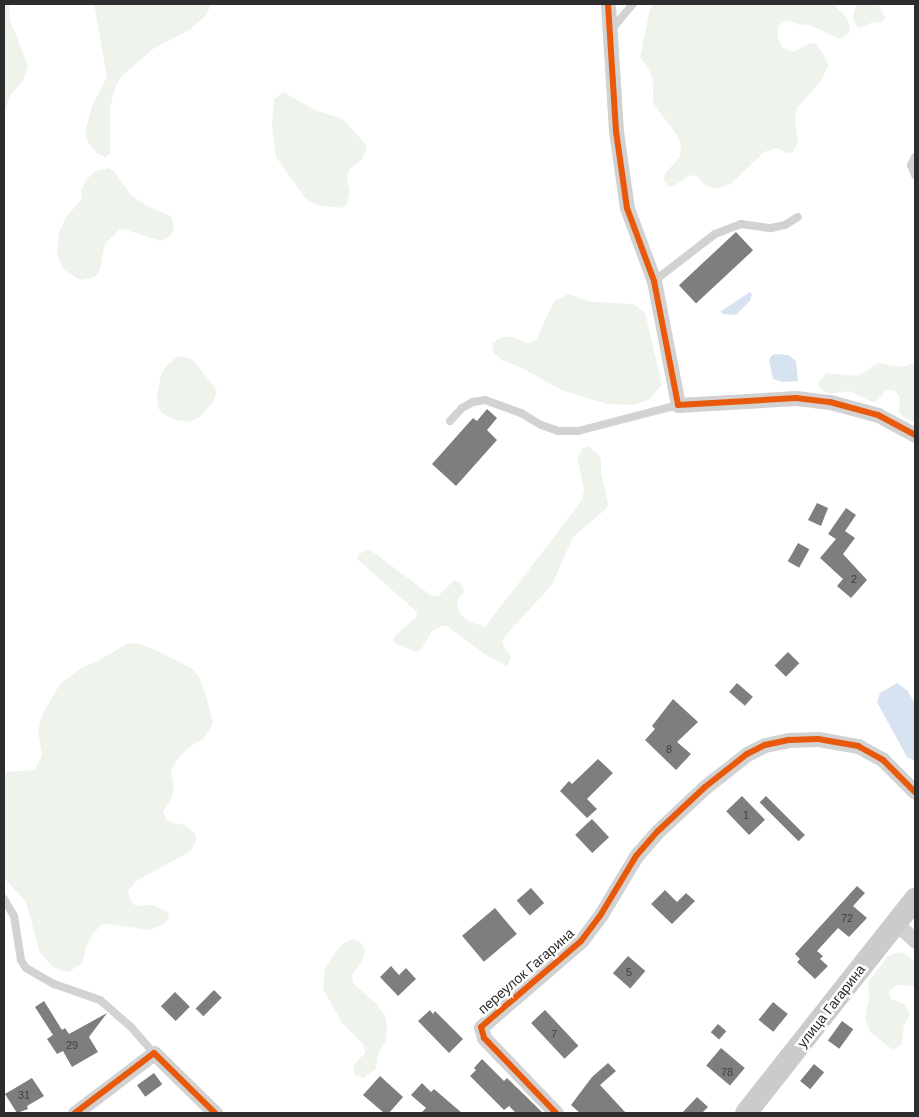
<!DOCTYPE html>
<html>
<head>
<meta charset="utf-8">
<style>
	body { margin:0 }
	#map { position:relative; width:919px; height:1117px; overflow:hidden; background:#fff; font-family:Arial,sans-serif }
	div>[style] { position:absolute }
	[style*='--x'] { left:calc(var(--x)*1px); top:calc(var(--y)*1px); width:calc(var(--w)*1px); rotate:calc(var(--a)*1deg) }
	.green>* { inset:0; background:#eef4eb }
	.water>* { inset:0; background:#d7e3f1 }
	.building>* { inset:0; background:#7e7e7e; transform-origin:0 0 }
	.service>* { height:8px; margin:-4px; padding:0 4px; transform-origin:4px; border-radius:4px; background:#d2d2d2 }
	.minor>* { height:15px; margin:-7.5px; padding:0 7.5px; transform-origin:7.5px; border-radius:7.5px; background:#d2d2d2 }
	.secondary>* { height:22px; margin:-11px; padding:0 11px; transform-origin:11px; border-radius:11px; background:#cbcbcb }
	.cycleway>* { height:6px; margin:-3px; padding:0 3px; transform-origin:3px; border-radius:3px; background:#e8590c }
	span { translate:-50% -50%; white-space:nowrap; text-align:center; line-height:1.15; -webkit-text-stroke:5px #fff; paint-order:stroke }
	.number-label { font-size:11px; color:#414141 }
	.number-label span { -webkit-text-stroke-width:0 }
	.street-label { font-size:14px; color:#2d2d2d }
	.frame { position:absolute; inset:0; border:5px solid #2d2d2d; pointer-events:none }
</style>
</head>
<body>
<div id="map">
	<div class="green">
		<div style="clip-path:polygon(4px 4px,9px 4px,10px 20px,28px 66px,23px 81px,10px 96px,4px 113px)"></div>
		<div style="clip-path:polygon(94px 4px,211px 4px,207px 14px,191px 29px,153px 49px,121px 77px,115px 88px,110px 108px,110px 153px,106px 157px,99px 155px,89px 144px,85px 133px,92px 106px,107px 77px)"></div>
		<div style="clip-path:polygon(654px 4px,833px 4px,846px 17px,850px 27px,849px 33px,840px 39px,807px 24px,801px 25px,786px 20px,778px 27px,778px 39px,783px 48px,794px 52px,810px 43px,816px 44px,827px 60px,828px 66px,821px 81px,797px 108px,795px 120px,798px 142px,793px 152px,787px 153px,776px 148px,764px 152px,731px 184px,715px 189px,705px 185px,698px 177px,690px 175px,672px 187px,668px 186px,664px 180px,665px 173px,680px 157px,681px 145px,677px 135px,653px 103px,653px 83px,650px 72px,640px 57px,650px 9px)"></div>
		<div style="clip-path:polygon(856px 4px,878px 4px,885px 18px,881px 23px,873px 22px,860px 28px,856px 25px,853px 18px)"></div>
		<div style="clip-path:polygon(283px 92px,315px 110px,343px 119px,367px 146px,363px 158px,349px 170px,347px 178px,350px 192px,347px 204px,342px 208px,316px 205px,305px 198px,276px 157px,272px 125px,274px 99px)"></div>
		<div style="clip-path:polygon(108px 168px,114px 171px,131px 195px,147px 206px,171px 216px,174px 227px,171px 235px,161px 241px,123px 229px,119px 230px,105px 244px,99px 274px,92px 278px,80px 280px,63px 269px,57px 254px,59px 233px,66px 217px,82px 199px,81px 191px,87px 179px,96px 171px)"></div>
		<div style="clip-path:polygon(568px 294px,592px 302px,633px 304px,645px 313px,662px 384px,650px 399px,635px 405px,607px 404px,561px 390px,522px 368px,502px 360px,494px 353px,492px 343px,502px 337px,512px 337px,528px 343px,536px 340px,554px 301px)"></div>
		<div style="clip-path:polygon(178px 356px,192px 359px,217px 390px,213px 403px,198px 418px,189px 422px,175px 420px,162px 413px,158px 408px,157px 396px,161px 375px,166px 366px)"></div>
		<div style="clip-path:polygon(878px 363px,901px 367px,915px 363px,915px 423px,905px 418px,899px 412px,900px 397px,894px 390px,886px 390px,877px 401px,872px 402px,849px 391px,829px 394px,819px 387px,818px 383px,826px 373px,858px 376px)"></div>
		<div style="clip-path:polygon(588px 446px,599px 455px,601px 461px,601px 472px,608px 503px,607px 508px,573px 537px,552px 585px,505px 636px,502px 643px,511px 657px,507px 666px,486px 655px,447px 626px,442px 626px,432px 631px,421px 650px,416px 652px,393px 642px,394px 637px,416px 617px,417px 612px,357px 559px,359px 554px,369px 549px,432px 596px,438px 596px,454px 580px,459px 582px,463px 587px,464px 592px,457px 601px,459px 612px,468px 621px,485px 627px,582px 500px,584px 489px,577px 458px,583px 448px)"></div>
		<div style="clip-path:polygon(128px 643px,140px 644px,158px 651px,191px 668px,199px 677px,206px 695px,213px 724px,203px 739px,189px 747px,176px 761px,171px 772px,174px 784px,172px 797px,163px 812px,166px 819px,173px 823px,185px 825px,192px 831px,196px 835px,196px 841px,191px 851px,136px 881px,128px 891px,131px 902px,136px 906px,152px 905px,168px 912px,169px 918px,166px 923px,149px 930px,108px 924px,101px 925px,92px 935px,86px 948px,83px 962px,69px 972px,63px 971px,53px 967px,40px 953px,26px 902px,4px 878px,4px 772px,35px 770px,42px 755px,38px 730px,43px 713px,60px 684px,83px 667px,98px 661px)"></div>
		<div style="clip-path:polygon(354px 939px,360px 942px,365px 949px,363px 959px,352px 975px,353px 983px,377px 1004px,385px 1016px,387px 1026px,386px 1040px,378px 1054px,376px 1068px,364px 1078px,355px 1075px,353px 1068px,356px 1062px,365px 1053px,364px 1045px,342px 1023px,323px 989px,325px 968px,337px 950px,345px 942px)"></div>
		<div style="clip-path:polygon(898px 952px,904px 953px,915px 962px,915px 986px,897px 985px,889px 991px,891px 999px,905px 1004px,910px 1015px,904px 1025px,902px 1044px,893px 1050px,870px 1032px,865px 1018px,869px 998px,868px 983px,887px 957px)"></div>
	</div>
	<div class="water">
		<div style="clip-path:polygon(750px 292px,752px 295px,750px 301px,736px 315px,722px 314px,721px 311px)"></div>
		<div style="clip-path:polygon(776px 354px,788px 355px,796px 361px,798px 381px,782px 382px,773px 379px,769px 360px,772px 355px)"></div>
		<div style="clip-path:polygon(897px 683px,908px 691px,915px 704px,915px 759px,913px 760px,907px 757px,877px 702px,880px 693px)"></div>
	</div>
	<div class="building">
		<div style="left:736px;top:232px;width:25px;height:78px;rotate:47deg"></div>
		<div style="clip-path:polygon(487px 409px,497px 418px,487px 430px,497px 440px,456px 486px,432px 464px,473px 418px,477px 421px)"></div>
		<div style="clip-path:polygon(817px 503px,828px 508px,821px 526px,808px 520px)"></div>
		<div style="clip-path:polygon(846px 508px,856px 515px,845px 531px,855px 538px,843px 554px,867px 580px,851px 598px,837px 586px,843px 579px,820px 558px,836px 539px,828px 534px)"></div>
		<div style="left:798px;top:543px;width:13px;height:21px;rotate:29deg"></div>
		<div style="left:788px;top:652px;width:16px;height:19px;rotate:45deg"></div>
		<div style="left:737px;top:683px;width:21px;height:12px;rotate:41deg"></div>
		<div style="clip-path:polygon(673px 699px,698px 722px,677px 742px,691px 754px,676px 770px,645px 740px,655px 729px,652px 726px)"></div>
		<div style="clip-path:polygon(598px 759px,613px 773px,587px 799px,597px 809px,587px 818px,560px 791px,569px 781px,572px 784px)"></div>
		<div style="left:742px;top:796px;width:33px;height:22px;rotate:46deg"></div>
		<div style="left:766px;top:796px;width:55px;height:9px;rotate:45deg"></div>
		<div style="left:592px;top:819px;width:25px;height:23px;rotate:47deg"></div>
		<div style="clip-path:polygon(857px 886px,865px 893px,853px 906px,867px 918px,849px 937px,838px 928px,817px 951px,823px 956px,820px 959px,828px 966px,815px 979px,797px 962px,800px 959px,795px 954px)"></div>
		<div style="left:531px;top:888px;width:20px;height:19px;rotate:49deg"></div>
		<div style="clip-path:polygon(665px 890px,677px 902px,686px 893px,695px 901px,672px 924px,651px 904px)"></div>
		<div style="left:495px;top:908px;width:34px;height:43px;rotate:50deg"></div>
		<div style="left:628px;top:956px;width:23px;height:23px;rotate:41deg"></div>
		<div style="clip-path:polygon(391px 966px,399px 975px,406px 968px,416px 979px,398px 996px,380px 977px)"></div>
		<div style="left:214px;top:990px;width:11px;height:26px;rotate:45deg"></div>
		<div style="left:175px;top:992px;width:21px;height:20px;rotate:45deg"></div>
		<div style="clip-path:polygon(44px 1001px,62px 1030px,65px 1028px,69px 1034px,107px 1013px,89px 1037px,98px 1052px,72px 1067px,63px 1051px,57px 1054px,47px 1039px,53px 1035px,35px 1007px)"></div>
		<div style="left:773px;top:1002px;width:19px;height:23px;rotate:39deg"></div>
		<div style="clip-path:polygon(430px 1010px,433px 1014px,435px 1011px,463px 1039px,449px 1053px,418px 1021px)"></div>
		<div style="left:545px;top:1010px;width:49px;height:19px;rotate:47deg"></div>
		<div style="left:842px;top:1021px;width:14px;height:24px;rotate:36deg"></div>
		<div style="left:718px;top:1024px;width:11px;height:11px;rotate:41deg"></div>
		<div style="left:721px;top:1048px;width:31px;height:23px;rotate:40deg"></div>
		<div style="clip-path:polygon(482px 1059px,504px 1081px,507px 1078px,543px 1113px,516px 1113px,509px 1106px,504px 1110px,470px 1076px,476px 1070px,474px 1068px)"></div>
		<div style="clip-path:polygon(608px 1063px,616px 1071px,600px 1085px,626px 1113px,580px 1113px,571px 1105px,592px 1077px)"></div>
		<div style="left:814px;top:1064px;width:13px;height:22px;rotate:39deg"></div>
		<div style="left:154px;top:1073px;width:14px;height:21px;rotate:54deg"></div>
		<div style="clip-path:polygon(380px 1076px,403px 1097px,389px 1113px,384px 1113px,363px 1095px)"></div>
		<div style="clip-path:polygon(32px 1078px,44px 1096px,27px 1106px,28px 1109px,17px 1113px,5px 1094px)"></div>
		<div style="clip-path:polygon(422px 1083px,431px 1092px,434px 1089px,462px 1113px,421px 1113px,426px 1108px,411px 1095px)"></div>
		<div style="clip-path:polygon(697px 1097px,708px 1107px,702px 1113px,682px 1113px)"></div>
	</div>
	<div class="service">
		<div style="--x:611;--y:30;--w:34;--a:-50"></div>
		<div style="--x:915;--y:157;--w:9;--a:117"></div>
		<div style="--x:911;--y:165;--w:11;--a:68"></div>
		<div style="--x:654;--y:281;--w:77;--a:-37.6"></div>
		<div style="--x:715;--y:234;--w:28;--a:-21"></div>
		<div style="--x:741;--y:224;--w:30;--a:8"></div>
		<div style="--x:771;--y:228;--w:14;--a:-12"></div>
		<div style="--x:785;--y:225;--w:15;--a:-32"></div>
		<div style="--x:450;--y:421;--w:18;--a:-47"></div>
		<div style="--x:462;--y:408;--w:13;--a:-29"></div>
		<div style="--x:473;--y:402;--w:12;--a:-9"></div>
		<div style="--x:485;--y:400;--w:38;--a:20"></div>
		<div style="--x:521;--y:413;--w:23;--a:31"></div>
		<div style="--x:541;--y:425;--w:18;--a:19"></div>
		<div style="--x:558;--y:431;--w:20;--a:0"></div>
		<div style="--x:578;--y:431;--w:103;--a:-14.6"></div>
		<div style="--x:4;--y:899;--w:20;--a:60"></div>
		<div style="--x:14;--y:916;--w:45;--a:81"></div>
		<div style="--x:21;--y:960;--w:9;--a:58"></div>
		<div style="--x:26;--y:968;--w:32;--a:30"></div>
		<div style="--x:54;--y:984;--w:49;--a:19.2"></div>
		<div style="--x:100;--y:1000;--w:41;--a:41.1"></div>
		<div style="--x:131;--y:1027;--w:35;--a:49"></div>
	</div>
	<div class="minor">
		<div style="--x:608;--y:4;--w:127;--a:86.4"></div>
		<div style="--x:616;--y:131;--w:78;--a:81.9"></div>
		<div style="--x:627;--y:208;--w:78;--a:69.7"></div>
		<div style="--x:654;--y:281;--w:126;--a:79"></div>
		<div style="--x:678;--y:405;--w:118;--a:-3.4"></div>
		<div style="--x:796;--y:398;--w:34;--a:7"></div>
		<div style="--x:830;--y:402;--w:50;--a:15.2"></div>
		<div style="--x:878;--y:415;--w:42;--a:28.4"></div>
		<div style="--x:896;--y:923;--w:26;--a:43"></div>
		<div style="--x:75;--y:1113;--w:99;--a:-37.2"></div>
		<div style="--x:154;--y:1053;--w:86;--a:44.5"></div>
		<div style="--x:556;--y:1113;--w:104;--a:-133.8"></div>
		<div style="--x:484;--y:1038;--w:11;--a:-105"></div>
		<div style="--x:481;--y:1027;--w:132;--a:-40.7"></div>
		<div style="--x:581;--y:941;--w:31;--a:-53"></div>
		<div style="--x:600;--y:916;--w:70;--a:-59"></div>
		<div style="--x:636;--y:856;--w:33;--a:-49"></div>
		<div style="--x:658;--y:831;--w:64;--a:-43.1"></div>
		<div style="--x:705;--y:787;--w:53;--a:-38.2"></div>
		<div style="--x:747;--y:754;--w:20;--a:-27"></div>
		<div style="--x:765;--y:745;--w:25;--a:-12"></div>
		<div style="--x:789;--y:740;--w:29;--a:-2"></div>
		<div style="--x:818;--y:739;--w:41;--a:9.9"></div>
		<div style="--x:858;--y:746;--w:29;--a:29"></div>
		<div style="--x:883;--y:760;--w:45;--a:45"></div>
	</div>
	<div class="secondary">
		<div style="--x:746;--y:1113;--w:273;--a:-51.7"></div>
	</div>
	<div class="cycleway">
		<div style="--x:608;--y:4;--w:127;--a:86.4"></div>
		<div style="--x:616;--y:131;--w:78;--a:81.9"></div>
		<div style="--x:627;--y:208;--w:78;--a:69.7"></div>
		<div style="--x:654;--y:281;--w:126;--a:79"></div>
		<div style="--x:678;--y:405;--w:118;--a:-3.4"></div>
		<div style="--x:796;--y:398;--w:34;--a:7"></div>
		<div style="--x:830;--y:402;--w:50;--a:15.2"></div>
		<div style="--x:878;--y:415;--w:42;--a:28.4"></div>
		<div style="--x:75;--y:1113;--w:99;--a:-37.2"></div>
		<div style="--x:154;--y:1053;--w:86;--a:44.5"></div>
		<div style="--x:556;--y:1113;--w:104;--a:-133.8"></div>
		<div style="--x:484;--y:1038;--w:11;--a:-105"></div>
		<div style="--x:481;--y:1027;--w:132;--a:-40.7"></div>
		<div style="--x:581;--y:941;--w:31;--a:-53"></div>
		<div style="--x:600;--y:916;--w:70;--a:-59"></div>
		<div style="--x:636;--y:856;--w:33;--a:-49"></div>
		<div style="--x:658;--y:831;--w:64;--a:-43.1"></div>
		<div style="--x:705;--y:787;--w:53;--a:-38.2"></div>
		<div style="--x:747;--y:754;--w:20;--a:-27"></div>
		<div style="--x:765;--y:745;--w:25;--a:-12"></div>
		<div style="--x:789;--y:740;--w:29;--a:-2"></div>
		<div style="--x:818;--y:739;--w:41;--a:9.9"></div>
		<div style="--x:858;--y:746;--w:29;--a:29"></div>
		<div style="--x:883;--y:760;--w:45;--a:45"></div>
	</div>
	<div class="number-label">
		<span style="left:854px;top:579px">2</span>
		<span style="left:669px;top:749px">8</span>
		<span style="left:746px;top:815px">1</span>
		<span style="left:847px;top:918px">72</span>
		<span style="left:629px;top:972px">5</span>
		<span style="left:554px;top:1034px">7</span>
		<span style="left:72px;top:1045px">29</span>
		<span style="left:727px;top:1072px">78</span>
		<span style="left:24px;top:1095px">31</span>
	</div>
	<div class="street-label">
		<span style="left:526px;top:971px;rotate:-41deg">переулок Гагарина</span>
		<span style="left:831px;top:1006px;rotate:-52deg">улица Гагарина</span>
	</div>
	<div class="frame"></div>
</div>
</body>
</html>
